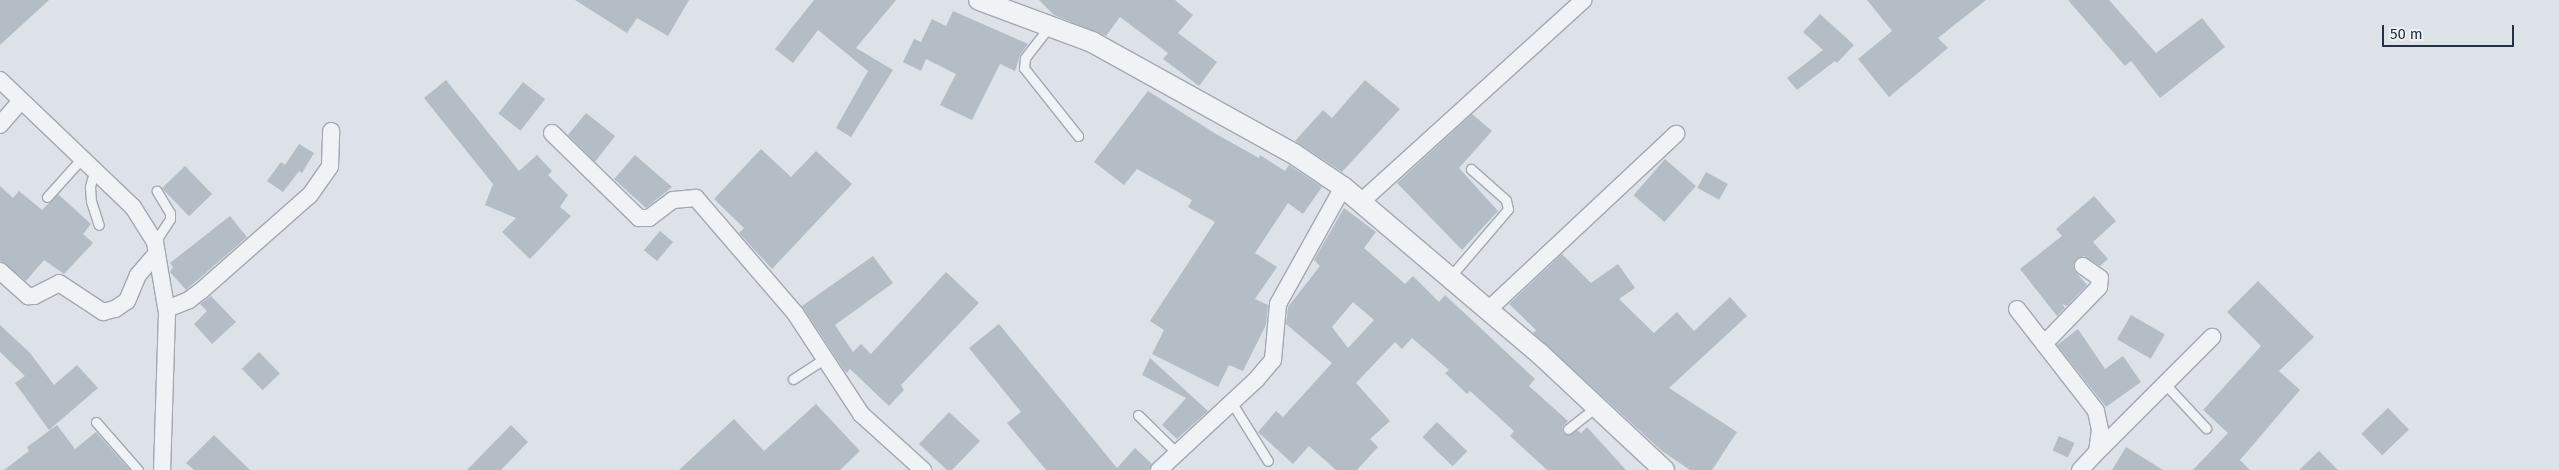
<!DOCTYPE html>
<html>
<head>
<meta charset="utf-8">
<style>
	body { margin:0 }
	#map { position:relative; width:2559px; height:470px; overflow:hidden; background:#dde2e8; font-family:"Fira Sans",sans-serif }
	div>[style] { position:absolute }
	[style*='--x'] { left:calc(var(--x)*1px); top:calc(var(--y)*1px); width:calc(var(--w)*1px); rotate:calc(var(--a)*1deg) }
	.building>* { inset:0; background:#b4bcc5; transform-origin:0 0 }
	.roads { filter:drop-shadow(1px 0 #a2a9b2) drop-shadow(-1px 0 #a2a9b2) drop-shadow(0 1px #a2a9b2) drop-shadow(0 -1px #a2a9b2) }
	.service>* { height:9px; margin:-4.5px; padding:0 4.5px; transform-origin:4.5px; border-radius:4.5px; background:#f0f3f6 }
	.minor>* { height:16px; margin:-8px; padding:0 8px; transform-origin:8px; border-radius:8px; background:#f0f3f6 }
	.tertiary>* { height:20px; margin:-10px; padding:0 10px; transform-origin:10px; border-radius:10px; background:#f0f3f6 }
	span { translate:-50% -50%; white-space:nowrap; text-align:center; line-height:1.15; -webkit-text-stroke:5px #edf1f6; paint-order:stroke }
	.scale { position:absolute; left:2382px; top:25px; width:132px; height:22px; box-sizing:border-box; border:2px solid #253140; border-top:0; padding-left:6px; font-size:15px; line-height:18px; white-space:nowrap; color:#253140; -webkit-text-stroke:4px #edf1f6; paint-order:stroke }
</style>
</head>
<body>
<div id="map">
	<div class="building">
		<div style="clip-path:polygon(0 0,49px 0,0 45px)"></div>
		<div style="clip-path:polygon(575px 0,689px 0,668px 36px,637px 18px,627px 33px)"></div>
		<div style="clip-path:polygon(814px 0,896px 0,856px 48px,893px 70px,851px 137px,836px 128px,868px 71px,818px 30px,793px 63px,775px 49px)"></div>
		<div style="clip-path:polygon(1039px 0,1175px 0,1193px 15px,1178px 33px,1217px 62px,1199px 86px,1163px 59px,1168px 53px,1120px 17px,1106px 36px,1054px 15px)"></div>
		<div style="clip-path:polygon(1867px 0,1986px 0,1938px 38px,1948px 48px,1889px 97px,1858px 59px,1892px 31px)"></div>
		<div style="clip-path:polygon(2068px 0,2109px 0,2156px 53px,2202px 18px,2225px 47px,2160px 98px,2131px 61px,2125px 66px)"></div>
		<div style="clip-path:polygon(953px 11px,1028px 44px,1020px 55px,1015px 71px,1000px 64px,972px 120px,940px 105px,956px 74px,926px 59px,921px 71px,903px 62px,914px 39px,921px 42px,932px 19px,946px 26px)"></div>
		<div style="clip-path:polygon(1820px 14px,1854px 45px,1837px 63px,1835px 61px,1797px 90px,1787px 78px,1823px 50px,1803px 32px)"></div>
		<div style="clip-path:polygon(446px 80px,519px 171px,537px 155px,552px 171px,548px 175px,568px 195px,560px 207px,571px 216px,530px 259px,502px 232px,516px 218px,485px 205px,493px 184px,424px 98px)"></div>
		<div style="clip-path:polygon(1365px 80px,1400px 109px,1342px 172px,1295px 141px,1323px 110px,1332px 118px)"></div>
		<div style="left:523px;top:82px;width:28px;height:40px;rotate:38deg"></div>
		<div style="clip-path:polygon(1148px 91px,1216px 134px,1259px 158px,1260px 155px,1285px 171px,1289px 165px,1322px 187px,1303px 214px,1288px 203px,1255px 253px,1277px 267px,1255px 299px,1268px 305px,1266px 325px,1243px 371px,1229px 365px,1218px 387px,1152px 354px,1164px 330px,1150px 321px,1215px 222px,1188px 207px,1192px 200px,1137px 169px,1124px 185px,1094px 162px)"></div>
		<div style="clip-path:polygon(586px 113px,615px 136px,595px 162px,568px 135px)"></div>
		<div style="clip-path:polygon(1472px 114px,1492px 131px,1459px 168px,1498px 211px,1462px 250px,1397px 183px)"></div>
		<div style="clip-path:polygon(299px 144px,314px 153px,302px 173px,299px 171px,283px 192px,267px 181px,281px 162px,285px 165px)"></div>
		<div style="clip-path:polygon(761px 149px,791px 177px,816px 151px,852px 184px,772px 269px,739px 233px,744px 228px,714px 199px)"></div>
		<div style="clip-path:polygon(635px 155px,672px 187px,646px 208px,614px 179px)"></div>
		<div style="left:1665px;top:159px;width:41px;height:48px;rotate:41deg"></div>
		<div style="left:185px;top:166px;width:39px;height:32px;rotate:46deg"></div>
		<div style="left:1706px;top:172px;width:25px;height:18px;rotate:29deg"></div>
		<div style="clip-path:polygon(0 186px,13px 198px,19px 191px,42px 210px,58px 194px,91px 224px,83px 234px,93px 243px,64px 274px,44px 260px,26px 281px,0 261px)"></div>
		<div style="clip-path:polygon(2094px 196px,2116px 221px,2093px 242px,2108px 259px,2100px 266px,2084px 256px,2075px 260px,2074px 270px,2087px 285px,2067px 306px,2062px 304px,2065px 308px,2057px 316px,2020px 269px,2062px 236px,2056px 229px)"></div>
		<div style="clip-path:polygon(evenodd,1344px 208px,1376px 232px,1364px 248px,1405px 284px,1413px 276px,1439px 302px,1445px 295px,1535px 379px,1529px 386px,1568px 421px,1562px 427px,1563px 433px,1569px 435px,1577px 430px,1581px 433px,1587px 427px,1626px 470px,1547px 470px,1510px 436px,1514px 431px,1470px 391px,1467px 394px,1445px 373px,1449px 370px,1412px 338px,1402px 349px,1395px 342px,1356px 383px,1390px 421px,1370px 439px,1378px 447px,1357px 470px,1336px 470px,1309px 446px,1293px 464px,1258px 432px,1276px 411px,1283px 417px,1332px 363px,1286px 324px,1288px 307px,1320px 266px,1314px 260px,1344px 208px,1353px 302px,1374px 320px,1348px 348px,1332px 327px,1353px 302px)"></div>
		<div style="clip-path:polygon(230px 216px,247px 237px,186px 290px,170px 272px,173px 267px,170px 263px)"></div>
		<div style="left:660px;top:231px;width:17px;height:25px;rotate:40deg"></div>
		<div style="clip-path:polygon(1562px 254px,1591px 283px,1618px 264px,1635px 288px,1619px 299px,1654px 333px,1677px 312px,1694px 331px,1730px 297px,1747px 316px,1669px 388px,1737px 432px,1712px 470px,1690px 470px,1662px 451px,1533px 333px,1536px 330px,1509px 304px)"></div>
		<div style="clip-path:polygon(873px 256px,893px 283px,835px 325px,853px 352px,861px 344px,871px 354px,946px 272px,979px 303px,901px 385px,904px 390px,889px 406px,850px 369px,847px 373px,844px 370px,802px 306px)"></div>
		<div style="clip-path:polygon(2258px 281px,2314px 337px,2279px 371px,2300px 390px,2240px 460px,2250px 470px,2193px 470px,2228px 433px,2203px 410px,2261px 346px,2227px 312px)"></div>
		<div style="clip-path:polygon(211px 296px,236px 322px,212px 344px,194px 324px,207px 311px,200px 304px)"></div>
		<div style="left:2131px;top:315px;width:39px;height:28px;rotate:30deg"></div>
		<div style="clip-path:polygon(999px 324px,1117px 468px,1135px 448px,1152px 464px,1149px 470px,1046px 470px,1007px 423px,1021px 412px,969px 348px)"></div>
		<div style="clip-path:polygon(0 325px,30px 353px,54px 385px,77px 365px,98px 388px,49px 430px,15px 383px,25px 376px,0 352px)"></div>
		<div style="clip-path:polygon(2078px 329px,2105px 369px,2123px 356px,2141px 382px,2106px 407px,2057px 345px)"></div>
		<div style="left:259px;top:352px;width:30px;height:24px;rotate:46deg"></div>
		<div style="clip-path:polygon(1150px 358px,1208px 411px,1177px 439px,1162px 425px,1186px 398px,1142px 375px)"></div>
		<div style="clip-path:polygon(816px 404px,860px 451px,840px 470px,679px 470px,734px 419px,764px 451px)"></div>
		<div style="left:2388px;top:408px;width:30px;height:37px;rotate:46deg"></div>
		<div style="clip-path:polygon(949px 412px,980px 441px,952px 470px,947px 470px,919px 444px)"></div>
		<div style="left:1437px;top:422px;width:42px;height:21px;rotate:44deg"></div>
		<div style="clip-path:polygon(57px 425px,75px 449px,96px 432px,130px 470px,4px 470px,29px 451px,27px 447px)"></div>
		<div style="clip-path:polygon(511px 425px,528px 442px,501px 470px,467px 470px)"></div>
		<div style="clip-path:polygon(214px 435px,250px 470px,194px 470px,186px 463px)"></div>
		<div style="left:2059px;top:436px;width:17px;height:16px;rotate:24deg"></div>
		<div style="clip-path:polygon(2126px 447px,2163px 470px,2112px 470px)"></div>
		<div style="clip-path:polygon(2319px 451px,2338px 470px,2299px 470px)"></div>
	</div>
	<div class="roads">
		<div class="service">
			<div style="--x:1049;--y:27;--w:39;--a:128"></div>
			<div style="--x:1025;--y:58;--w:10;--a:96"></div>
			<div style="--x:1024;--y:68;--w:87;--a:51.5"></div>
			<div style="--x:95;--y:169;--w:19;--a:106"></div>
			<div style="--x:90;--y:187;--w:14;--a:86"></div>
			<div style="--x:91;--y:201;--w:25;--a:72"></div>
			<div style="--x:47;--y:197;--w:54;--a:-48"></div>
			<div style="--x:155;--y:242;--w:27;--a:-57"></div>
			<div style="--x:170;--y:219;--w:6;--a:-90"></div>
			<div style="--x:170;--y:213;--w:26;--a:-121"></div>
			<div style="--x:1450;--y:277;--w:89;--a:-49.5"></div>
			<div style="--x:1508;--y:209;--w:9;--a:-103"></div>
			<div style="--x:1506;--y:200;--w:47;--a:-138.5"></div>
			<div style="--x:793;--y:379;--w:38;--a:-33"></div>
			<div style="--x:2166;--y:385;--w:59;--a:47.1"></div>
			<div style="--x:1232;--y:403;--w:68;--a:58.2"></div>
			<div style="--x:1138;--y:415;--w:54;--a:44.3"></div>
			<div style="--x:96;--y:422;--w:64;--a:48.8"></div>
			<div style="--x:1568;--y:429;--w:36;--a:-38"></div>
		</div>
		<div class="minor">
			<div style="--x:0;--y:80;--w:184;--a:43.7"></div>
			<div style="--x:133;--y:207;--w:41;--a:57.8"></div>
			<div style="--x:155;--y:242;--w:72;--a:80.4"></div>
			<div style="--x:167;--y:313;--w:157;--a:91.8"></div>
			<div style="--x:0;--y:125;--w:30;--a:-49"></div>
			<div style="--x:552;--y:133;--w:122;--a:44.3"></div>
			<div style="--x:639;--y:218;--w:10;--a:0"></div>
			<div style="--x:649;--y:218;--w:30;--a:-37"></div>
			<div style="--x:673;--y:200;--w:23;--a:-5"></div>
			<div style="--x:696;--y:198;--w:152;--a:49.3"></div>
			<div style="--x:795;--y:313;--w:121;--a:56.8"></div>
			<div style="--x:861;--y:414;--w:84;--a:42.1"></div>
			<div style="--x:1362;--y:201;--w:299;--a:-42.2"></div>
			<div style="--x:0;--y:271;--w:38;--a:42"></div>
			<div style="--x:28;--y:296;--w:6;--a:0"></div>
			<div style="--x:34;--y:296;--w:28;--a:-27"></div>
			<div style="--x:59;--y:283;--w:53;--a:33.4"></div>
			<div style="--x:103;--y:312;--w:12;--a:-14"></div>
			<div style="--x:115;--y:309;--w:14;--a:-34"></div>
			<div style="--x:127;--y:301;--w:28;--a:-67"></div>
			<div style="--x:138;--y:275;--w:29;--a:-49"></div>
			<div style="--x:167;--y:309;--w:24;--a:-22"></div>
			<div style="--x:189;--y:300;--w:15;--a:-37"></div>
			<div style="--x:201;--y:291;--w:145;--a:-41.4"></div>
			<div style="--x:310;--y:195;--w:35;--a:-55"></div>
			<div style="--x:330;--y:166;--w:35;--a:-88"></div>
			<div style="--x:2017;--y:309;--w:129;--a:52.2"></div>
			<div style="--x:2096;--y:411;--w:19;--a:78"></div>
			<div style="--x:2100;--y:430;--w:22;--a:98"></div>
			<div style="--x:2097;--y:452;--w:25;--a:133"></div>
			<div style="--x:1488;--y:310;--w:258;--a:-43.1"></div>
			<div style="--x:2044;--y:344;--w:79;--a:-46"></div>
			<div style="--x:2099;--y:287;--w:9;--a:-84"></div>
			<div style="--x:2100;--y:278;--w:21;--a:-145"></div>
			<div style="--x:2097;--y:452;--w:163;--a:-45"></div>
			<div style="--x:1159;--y:470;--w:132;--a:-42.9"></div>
			<div style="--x:1256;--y:380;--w:26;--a:-50"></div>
			<div style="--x:1273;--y:360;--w:56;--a:-84.9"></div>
			<div style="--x:1278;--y:304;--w:134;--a:-60.9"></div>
		</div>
		<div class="tertiary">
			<div style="--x:979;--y:0;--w:121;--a:20.4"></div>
			<div style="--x:1092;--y:42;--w:231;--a:29"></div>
			<div style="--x:1294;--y:154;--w:59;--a:34"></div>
			<div style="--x:1343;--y:187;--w:258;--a:40.3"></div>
			<div style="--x:1540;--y:354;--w:170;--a:43.1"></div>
		</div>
	</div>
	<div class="scale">50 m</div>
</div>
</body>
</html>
